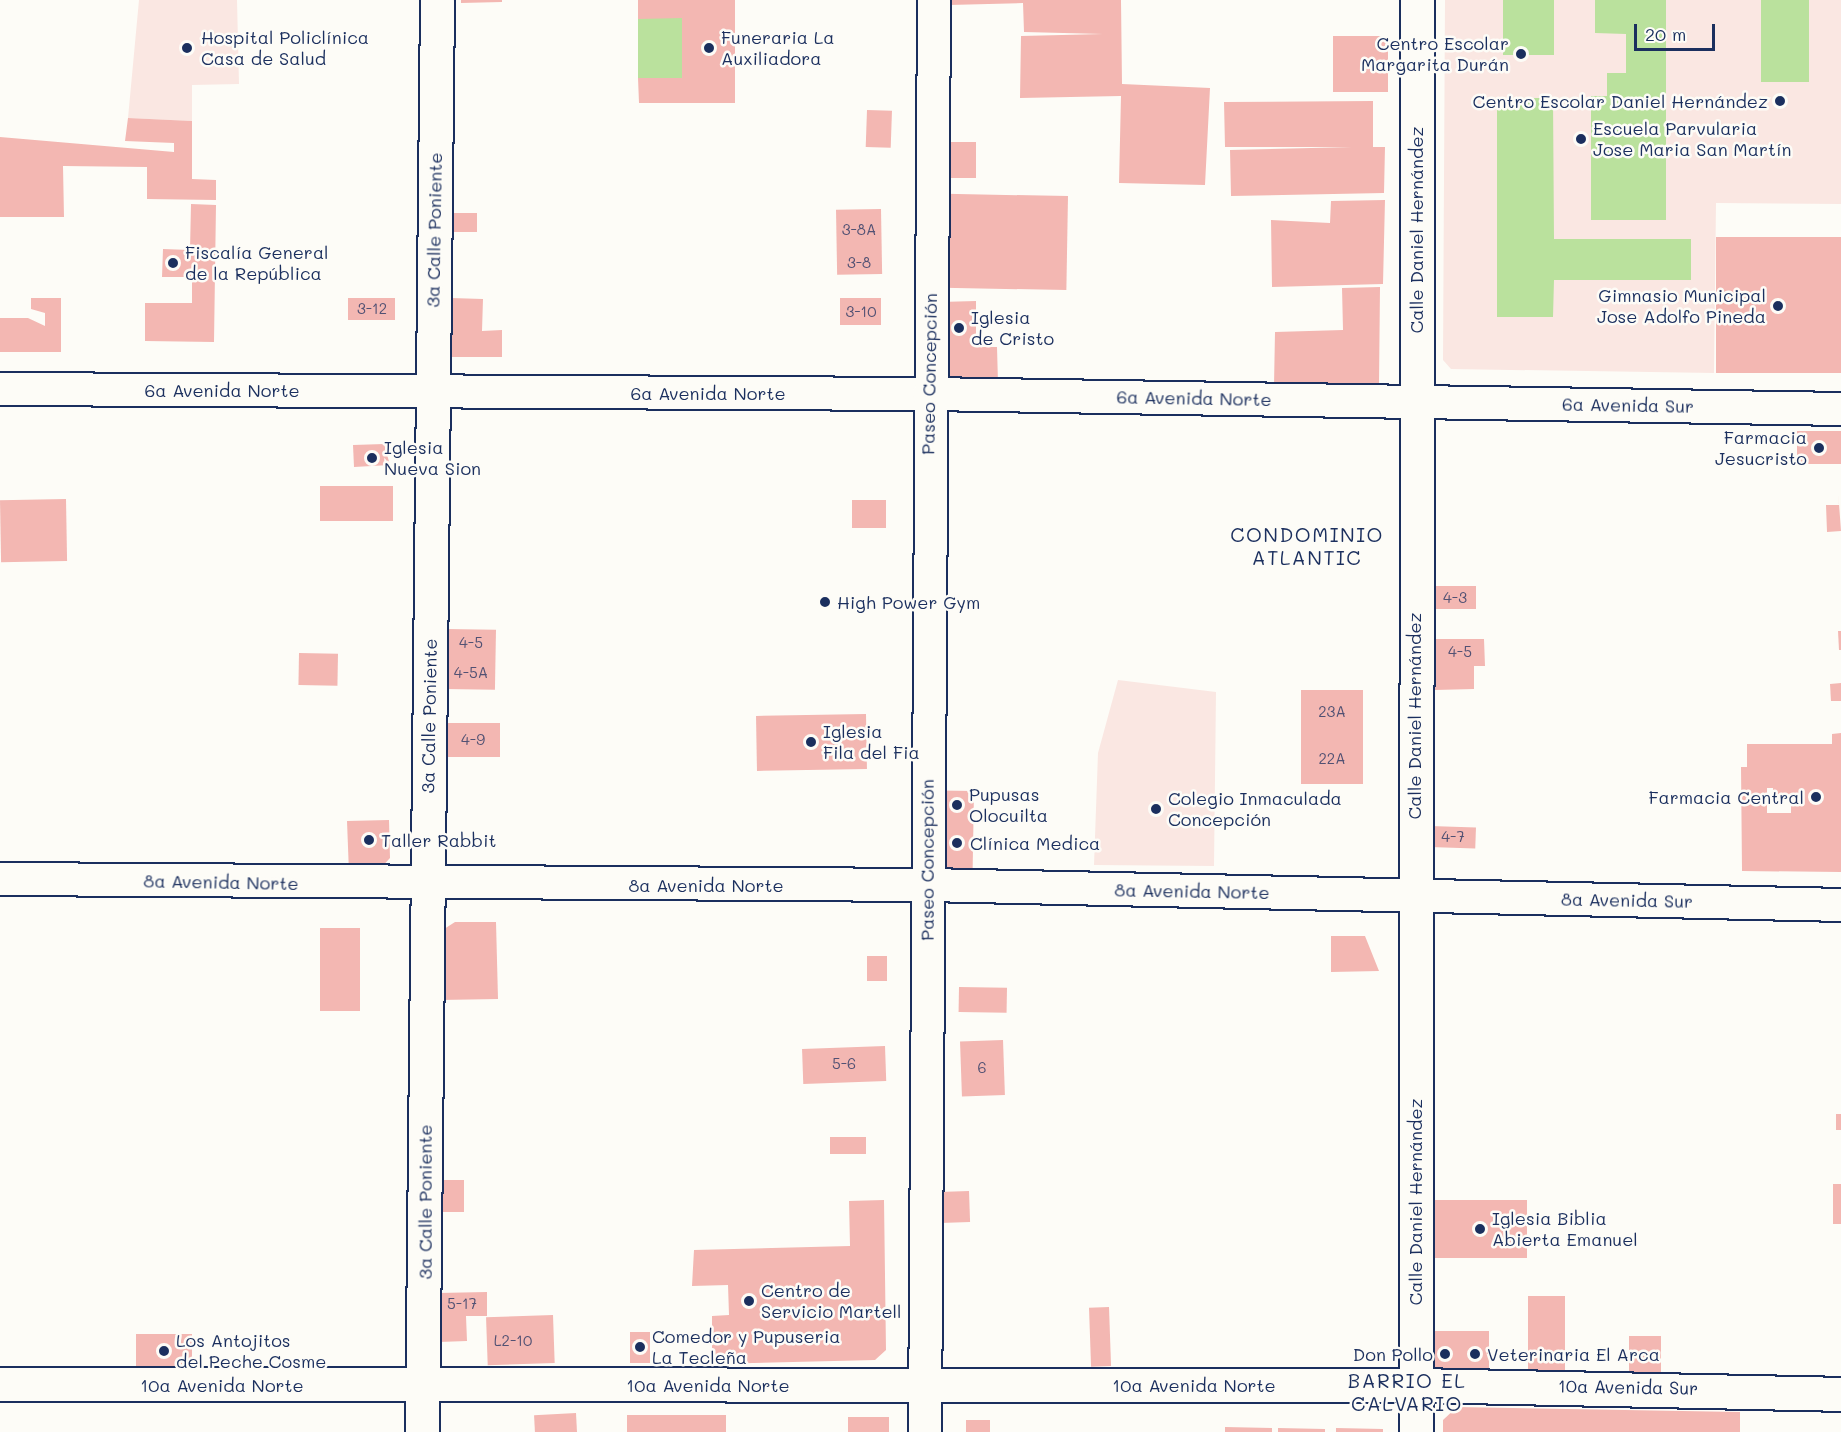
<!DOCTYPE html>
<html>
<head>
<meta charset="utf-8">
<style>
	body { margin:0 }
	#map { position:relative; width:1841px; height:1432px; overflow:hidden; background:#fdfcf7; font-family:Mali,sans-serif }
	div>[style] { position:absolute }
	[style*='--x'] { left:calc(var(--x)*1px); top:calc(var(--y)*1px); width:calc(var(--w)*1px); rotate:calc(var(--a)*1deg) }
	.built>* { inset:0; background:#fae7e2 }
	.green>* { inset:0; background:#bae19d; transform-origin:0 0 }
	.building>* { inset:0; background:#f3b7b2; transform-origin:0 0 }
	.roads { filter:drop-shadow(2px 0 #1b2f5e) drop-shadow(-2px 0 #1b2f5e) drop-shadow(0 2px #1b2f5e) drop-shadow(0 -2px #1b2f5e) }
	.minor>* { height:32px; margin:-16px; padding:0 16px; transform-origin:16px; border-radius:16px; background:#fdfcf7 }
	.tertiary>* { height:33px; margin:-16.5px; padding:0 16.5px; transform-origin:16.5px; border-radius:16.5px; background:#fdfcf7 }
	.dots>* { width:16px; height:16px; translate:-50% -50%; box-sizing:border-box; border:3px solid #fdfcf7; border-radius:50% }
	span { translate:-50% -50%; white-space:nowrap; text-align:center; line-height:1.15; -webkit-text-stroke:5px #fdfcf7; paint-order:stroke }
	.number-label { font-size:15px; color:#515173 }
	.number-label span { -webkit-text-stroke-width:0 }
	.poi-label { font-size:18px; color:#1b2f5e }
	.left { translate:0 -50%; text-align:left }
	.right { translate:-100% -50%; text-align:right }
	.street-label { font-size:18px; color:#1b2f5e }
	.neighbourhood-label { font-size:20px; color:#1b2f5e; letter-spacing:1.5px }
	.scale { position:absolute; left:1634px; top:24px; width:81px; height:27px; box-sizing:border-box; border:3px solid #1b2f5e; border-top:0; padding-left:8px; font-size:18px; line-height:21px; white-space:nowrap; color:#1b2f5e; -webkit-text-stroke:4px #fdfcf7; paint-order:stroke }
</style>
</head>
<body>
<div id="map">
	<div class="built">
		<div style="clip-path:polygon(139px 0,237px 0,239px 84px,192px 85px,192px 121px,128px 118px)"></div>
		<div style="clip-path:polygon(1445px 0,1841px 0,1841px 204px,1716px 203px,1714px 373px,1451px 369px,1443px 360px)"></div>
		<div style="clip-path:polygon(1118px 680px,1216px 692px,1214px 866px,1094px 865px,1098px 753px)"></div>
	</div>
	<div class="green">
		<div style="left:1503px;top:0;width:51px;height:55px"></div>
		<div style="clip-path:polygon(1595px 0,1666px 0,1666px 220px,1591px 220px,1591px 96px,1607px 96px,1607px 73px,1626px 73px,1626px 34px,1595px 33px)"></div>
		<div style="left:1761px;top:0;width:48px;height:82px"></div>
		<div style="left:682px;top:18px;width:60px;height:44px;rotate:90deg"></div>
		<div style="clip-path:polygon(1497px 98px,1553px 98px,1554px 239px,1691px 239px,1691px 280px,1554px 280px,1553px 317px,1497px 317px)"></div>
	</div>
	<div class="building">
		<div style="clip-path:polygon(461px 0,502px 0,502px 2px,461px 3px)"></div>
		<div style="clip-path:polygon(638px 0,735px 0,735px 103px,639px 103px,638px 78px,682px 78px,682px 18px,638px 19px)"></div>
		<div style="clip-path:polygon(949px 0,1121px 0,1122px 84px,1210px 88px,1205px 185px,1119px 183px,1121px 96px,1020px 98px,1021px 36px,1103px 34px,1024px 32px,1023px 3px,949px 5px)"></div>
		<div style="left:1333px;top:36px;width:55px;height:56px"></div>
		<div style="clip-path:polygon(1373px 101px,1373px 147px,1385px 147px,1384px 193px,1231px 196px,1230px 150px,1352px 147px,1225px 147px,1224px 102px)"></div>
		<div style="left:867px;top:110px;width:25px;height:37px;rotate:2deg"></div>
		<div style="clip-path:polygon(128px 118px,192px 121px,192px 179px,216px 180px,216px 200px,147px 199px,147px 167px,63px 166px,64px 217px,0 217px,0 137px,174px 152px,174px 143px,125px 141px)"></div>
		<div style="left:976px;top:142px;width:36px;height:32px;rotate:90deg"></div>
		<div style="left:1068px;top:196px;width:94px;height:123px;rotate:91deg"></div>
		<div style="clip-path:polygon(1385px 200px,1383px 284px,1272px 287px,1271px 220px,1330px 223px,1331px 201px)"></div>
		<div style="clip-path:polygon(191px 204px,216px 205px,214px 342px,145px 341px,145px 303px,192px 303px,192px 277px,162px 277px,163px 249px,190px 250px)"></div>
		<div style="left:881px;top:209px;width:65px;height:45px;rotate:89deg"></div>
		<div style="left:451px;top:213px;width:26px;height:19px"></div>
		<div style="left:1716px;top:237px;width:125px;height:136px"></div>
		<div style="clip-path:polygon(1380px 287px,1379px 385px,1274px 385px,1275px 332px,1343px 330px,1342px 288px)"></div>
		<div style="clip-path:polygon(31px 298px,61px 298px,61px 352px,0 352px,0 318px,28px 318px,45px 326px,45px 313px,31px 309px)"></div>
		<div style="left:348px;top:298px;width:47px;height:22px"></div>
		<div style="clip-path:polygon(451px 298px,483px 299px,482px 331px,502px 330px,502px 357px,451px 357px)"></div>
		<div style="left:881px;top:298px;width:27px;height:41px;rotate:90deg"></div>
		<div style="clip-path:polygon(976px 301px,976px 347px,997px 347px,998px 383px,942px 384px,940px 302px)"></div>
		<div style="left:1797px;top:431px;width:44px;height:33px"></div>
		<div style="clip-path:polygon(384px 444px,390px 465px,354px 467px,353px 445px)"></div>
		<div style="left:393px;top:486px;width:35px;height:73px;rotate:90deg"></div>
		<div style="clip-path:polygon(1838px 490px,1841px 531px,1827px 532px,1826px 505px,1839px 505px)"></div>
		<div style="left:66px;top:499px;width:62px;height:66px;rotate:89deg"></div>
		<div style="left:852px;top:500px;width:34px;height:28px"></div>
		<div style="left:1476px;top:586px;width:23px;height:41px;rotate:90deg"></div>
		<div style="left:446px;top:629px;width:50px;height:60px;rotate:1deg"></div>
		<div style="clip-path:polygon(1838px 631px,1841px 631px,1841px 650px,1839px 650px)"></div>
		<div style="clip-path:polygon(1435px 639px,1484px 639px,1485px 666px,1474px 666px,1474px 689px,1435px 690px)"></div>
		<div style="left:299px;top:653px;width:39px;height:32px;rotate:1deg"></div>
		<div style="clip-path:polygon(1841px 683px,1841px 701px,1831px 701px,1830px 684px)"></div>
		<div style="left:1301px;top:690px;width:62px;height:94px"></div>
		<div style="left:866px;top:714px;width:55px;height:110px;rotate:89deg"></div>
		<div style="left:445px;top:723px;width:55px;height:34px"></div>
		<div style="clip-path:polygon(evenodd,1841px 733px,1841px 872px,1742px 871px,1741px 767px,1747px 767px,1747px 744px,1832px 744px,1832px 734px,1841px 733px,1767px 788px,1773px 788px,1773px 797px,1791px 797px,1791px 813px,1767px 813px,1767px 788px)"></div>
		<div style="left:974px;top:791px;width:84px;height:35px;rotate:91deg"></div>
		<div style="clip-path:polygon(389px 820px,390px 858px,377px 872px,349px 873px,347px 821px)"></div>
		<div style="left:1430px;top:826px;width:46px;height:21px;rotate:2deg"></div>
		<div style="clip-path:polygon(455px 922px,496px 922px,498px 999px,440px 1000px,441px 931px)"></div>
		<div style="left:320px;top:928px;width:40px;height:83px"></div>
		<div style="clip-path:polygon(1331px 936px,1365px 936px,1379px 971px,1331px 972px)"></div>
		<div style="left:887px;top:956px;width:25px;height:20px;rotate:90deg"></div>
		<div style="left:959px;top:987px;width:48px;height:25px;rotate:1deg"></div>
		<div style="left:1003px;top:1040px;width:55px;height:43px;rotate:88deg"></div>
		<div style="left:885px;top:1046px;width:35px;height:83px;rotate:88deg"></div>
		<div style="left:1836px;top:1114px;width:5px;height:16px"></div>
		<div style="left:866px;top:1137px;width:17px;height:36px;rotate:90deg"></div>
		<div style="left:464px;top:1180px;width:32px;height:26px;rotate:90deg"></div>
		<div style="left:1833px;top:1184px;width:8px;height:40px"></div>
		<div style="left:969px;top:1191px;width:31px;height:30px;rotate:88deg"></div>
		<div style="clip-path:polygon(884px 1200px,886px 1350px,875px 1360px,712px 1364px,712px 1316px,729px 1315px,728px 1285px,692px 1286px,694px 1250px,850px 1246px,849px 1201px)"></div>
		<div style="left:1432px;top:1200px;width:95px;height:58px"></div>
		<div style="clip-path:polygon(487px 1292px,487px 1316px,466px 1316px,467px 1341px,439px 1342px,438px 1293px)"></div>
		<div style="left:1528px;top:1296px;width:37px;height:82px"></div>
		<div style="left:1109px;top:1307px;width:59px;height:20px;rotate:88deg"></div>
		<div style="left:553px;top:1315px;width:48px;height:67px;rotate:88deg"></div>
		<div style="left:1429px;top:1331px;width:60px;height:46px"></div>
		<div style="left:630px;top:1332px;width:20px;height:31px"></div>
		<div style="left:136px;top:1334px;width:56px;height:34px"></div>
		<div style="left:1629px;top:1336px;width:32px;height:36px"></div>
		<div style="clip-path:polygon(1457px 1407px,1740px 1412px,1740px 1432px,1443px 1432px,1443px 1420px)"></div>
		<div style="left:576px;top:1413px;width:19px;height:42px;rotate:87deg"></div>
		<div style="left:627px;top:1415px;width:99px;height:17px"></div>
		<div style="left:889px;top:1417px;width:15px;height:41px;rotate:90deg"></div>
		<div style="left:966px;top:1420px;width:24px;height:12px"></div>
		<div style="clip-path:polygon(1225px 1427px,1272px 1428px,1272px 1432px,1225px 1432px)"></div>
		<div style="clip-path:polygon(1278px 1428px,1325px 1429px,1325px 1432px,1278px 1432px)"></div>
		<div style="clip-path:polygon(1336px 1428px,1383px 1429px,1383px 1432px,1336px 1432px)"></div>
	</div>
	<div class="roads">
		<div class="minor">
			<div style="--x:0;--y:389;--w:929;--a:0.31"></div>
			<div style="--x:929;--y:394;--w:912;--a:0.94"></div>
			<div style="--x:0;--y:879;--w:927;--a:0.37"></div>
			<div style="--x:927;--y:885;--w:914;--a:1.25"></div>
			<div style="--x:925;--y:1432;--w:1432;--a:-89.64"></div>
		</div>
		<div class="tertiary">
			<div style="--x:0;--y:1384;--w:1416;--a:0.04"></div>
			<div style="--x:1416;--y:1385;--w:425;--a:1.2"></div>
			<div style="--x:422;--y:1432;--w:1432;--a:-89.4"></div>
			<div style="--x:1416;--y:1432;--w:1432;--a:-89.96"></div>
		</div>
	</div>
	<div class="dots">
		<div style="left:187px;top:48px;background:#1b2f5e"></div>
		<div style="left:709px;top:48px;background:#1b2f5e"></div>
		<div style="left:1521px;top:54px;background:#1b2f5e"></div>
		<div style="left:1780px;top:101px;background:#1b2f5e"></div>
		<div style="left:1581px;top:139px;background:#1b2f5e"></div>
		<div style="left:173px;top:263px;background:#1b2f5e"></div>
		<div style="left:1778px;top:306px;background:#1b2f5e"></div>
		<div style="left:959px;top:328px;background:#1b2f5e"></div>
		<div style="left:1819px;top:448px;background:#1b2f5e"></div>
		<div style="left:372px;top:458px;background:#1b2f5e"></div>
		<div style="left:825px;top:602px;background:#1b2f5e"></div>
		<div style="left:811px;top:742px;background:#1b2f5e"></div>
		<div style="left:1816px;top:797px;background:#1b2f5e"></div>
		<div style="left:957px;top:805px;background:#1b2f5e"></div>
		<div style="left:1156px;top:809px;background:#1b2f5e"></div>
		<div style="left:369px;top:840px;background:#1b2f5e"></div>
		<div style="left:957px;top:843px;background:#1b2f5e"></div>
		<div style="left:1480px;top:1229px;background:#1b2f5e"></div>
		<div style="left:749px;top:1301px;background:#1b2f5e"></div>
		<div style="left:640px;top:1347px;background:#1b2f5e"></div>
		<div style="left:164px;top:1351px;background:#1b2f5e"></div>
		<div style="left:1445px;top:1354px;background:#1b2f5e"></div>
		<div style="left:1475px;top:1354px;background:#1b2f5e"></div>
	</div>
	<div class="number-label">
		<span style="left:859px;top:230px">3-8A</span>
		<span style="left:859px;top:263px">3-8</span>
		<span style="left:372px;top:309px">3-12</span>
		<span style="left:861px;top:312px">3-10</span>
		<span style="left:1455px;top:598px">4-3</span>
		<span style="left:471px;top:643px">4-5</span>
		<span style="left:1460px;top:652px">4-5</span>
		<span style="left:471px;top:673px">4-5A</span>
		<span style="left:1332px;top:712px">23A</span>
		<span style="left:473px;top:740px">4-9</span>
		<span style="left:1332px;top:759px">22A</span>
		<span style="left:1453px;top:837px">4-7</span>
		<span style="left:844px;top:1064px">5-6</span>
		<span style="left:982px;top:1068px">6</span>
		<span style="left:462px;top:1304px">5-17</span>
		<span style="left:513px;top:1341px">L2-10</span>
	</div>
	<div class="poi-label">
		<span class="left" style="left:201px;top:48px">Hospital Policlínica<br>Casa de Salud</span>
		<span class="left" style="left:721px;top:48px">Funeraria La<br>Auxiliadora</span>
		<span class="right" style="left:1509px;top:54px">Centro Escolar<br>Margarita Durán</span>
		<span class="right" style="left:1768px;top:101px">Centro Escolar Daniel Hernández</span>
		<span class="left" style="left:1593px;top:139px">Escuela Parvularia<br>Jose Maria San Martín</span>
		<span class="left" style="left:185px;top:263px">Fiscalía General<br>de la República</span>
		<span class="right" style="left:1766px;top:306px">Gimnasio Municipal<br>Jose Adolfo Pineda</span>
		<span class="left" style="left:971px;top:328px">Iglesia<br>de Cristo</span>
		<span class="right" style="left:1807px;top:448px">Farmacia<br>Jesucristo</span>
		<span class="left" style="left:384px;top:458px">Iglesia<br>Nueva Sion</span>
		<span class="left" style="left:837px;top:602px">High Power Gym</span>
		<span class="left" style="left:823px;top:742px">Iglesia<br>Fila del Fia</span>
		<span class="left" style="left:969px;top:805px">Pupusas<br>Olocuilta</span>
		<span class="right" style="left:1804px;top:797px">Farmacia Central</span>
		<span class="left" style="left:1168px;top:809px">Colegio Inmaculada<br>Concepción</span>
		<span class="left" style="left:381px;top:840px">Taller Rabbit</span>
		<span class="left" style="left:970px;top:843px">Clínica Medica</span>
		<span class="left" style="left:1492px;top:1229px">Iglesia Biblia<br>Abierta Emanuel</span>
		<span class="left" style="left:761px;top:1301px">Centro de<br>Servicio Martell</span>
		<span class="left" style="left:652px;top:1347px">Comedor y Pupuseria<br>La Tecleña</span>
		<span class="left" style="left:176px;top:1351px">Los Antojitos<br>del Peche Cosme</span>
		<span class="right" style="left:1433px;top:1354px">Don Pollo</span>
		<span class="left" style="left:1487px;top:1354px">Veterinaria El Arca</span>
	</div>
	<div class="street-label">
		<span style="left:434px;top:230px;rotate:-89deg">3a Calle Poniente</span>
		<span style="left:1416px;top:230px;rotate:-90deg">Calle Daniel Hernández</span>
		<span style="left:929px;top:374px;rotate:-89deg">Paseo Concepción</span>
		<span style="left:222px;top:390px">6a Avenida Norte</span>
		<span style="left:708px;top:393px">6a Avenida Norte</span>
		<span style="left:1194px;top:398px;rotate:1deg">6a Avenida Norte</span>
		<span style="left:1628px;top:405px;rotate:1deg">6a Avenida Sur</span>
		<span style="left:429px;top:716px;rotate:-89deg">3a Calle Poniente</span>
		<span style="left:1414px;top:716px;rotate:-90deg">Calle Daniel Hernández</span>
		<span style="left:927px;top:860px;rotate:-90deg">Paseo Concepción</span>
		<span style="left:221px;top:882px;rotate:1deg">8a Avenida Norte</span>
		<span style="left:706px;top:885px">8a Avenida Norte</span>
		<span style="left:1192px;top:891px;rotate:1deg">8a Avenida Norte</span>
		<span style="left:1627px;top:900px;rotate:1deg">8a Avenida Sur</span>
		<span style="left:425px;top:1202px;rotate:-90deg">3a Calle Poniente</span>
		<span style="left:1415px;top:1202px;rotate:-90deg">Calle Daniel Hernández</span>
		<span style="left:222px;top:1385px">10a Avenida Norte</span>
		<span style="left:708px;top:1385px">10a Avenida Norte</span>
		<span style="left:1194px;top:1385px">10a Avenida Norte</span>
		<span style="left:1628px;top:1387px;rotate:1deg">10a Avenida Sur</span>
	</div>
	<div class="neighbourhood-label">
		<span style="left:1307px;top:546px">CONDOMINIO<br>ATLANTIC</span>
		<span style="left:1407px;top:1392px">BARRIO EL<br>CALVARIO</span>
	</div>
	<div class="scale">20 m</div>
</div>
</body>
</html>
